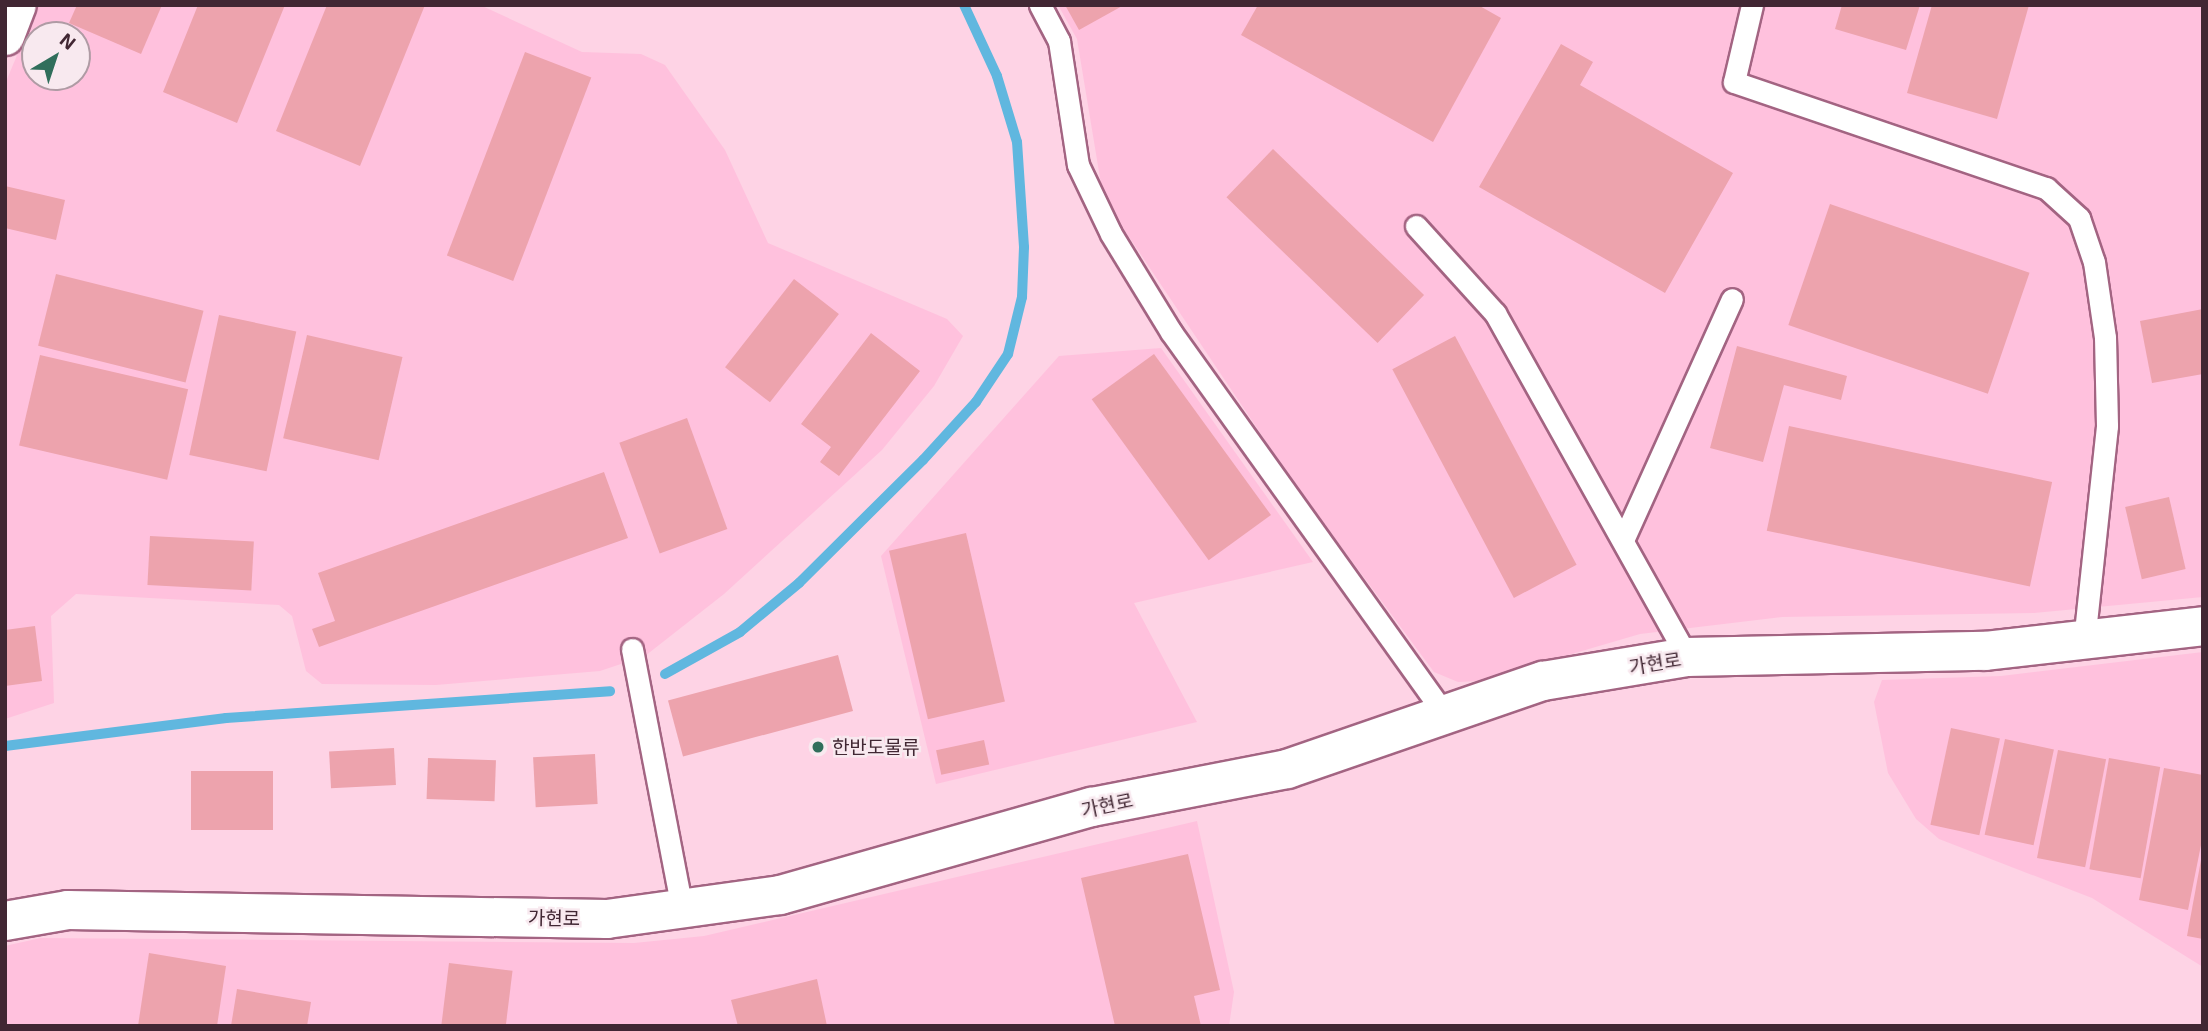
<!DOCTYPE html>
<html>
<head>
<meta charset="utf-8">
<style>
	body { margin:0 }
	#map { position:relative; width:2208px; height:1031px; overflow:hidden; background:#fed3e5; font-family:"Exo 2","Noto Sans KR",sans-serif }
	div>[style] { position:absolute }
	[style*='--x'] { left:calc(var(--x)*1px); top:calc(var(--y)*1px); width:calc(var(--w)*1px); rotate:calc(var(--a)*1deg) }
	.built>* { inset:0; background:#ffc1dd }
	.stream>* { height:10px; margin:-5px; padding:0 5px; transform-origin:5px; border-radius:5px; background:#60b7df }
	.building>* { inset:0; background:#eda3ad; transform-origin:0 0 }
	.roads { filter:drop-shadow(2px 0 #a36482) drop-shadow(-2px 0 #a36482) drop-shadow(0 2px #a36482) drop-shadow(0 -2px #a36482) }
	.service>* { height:21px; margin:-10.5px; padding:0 10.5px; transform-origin:10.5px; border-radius:10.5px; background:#fff }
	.minor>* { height:38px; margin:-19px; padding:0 19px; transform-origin:19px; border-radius:19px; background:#fff }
	.tertiary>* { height:38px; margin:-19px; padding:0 19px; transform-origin:19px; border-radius:19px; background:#fff }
	.dots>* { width:19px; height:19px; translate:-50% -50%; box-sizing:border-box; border:4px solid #f8e9ef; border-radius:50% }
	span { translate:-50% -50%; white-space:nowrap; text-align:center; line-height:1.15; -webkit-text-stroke:5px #f8e9ef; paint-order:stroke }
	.street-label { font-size:19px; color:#412733 }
	.poi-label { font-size:19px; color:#412733 }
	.left { translate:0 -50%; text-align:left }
	.frame { position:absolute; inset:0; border:7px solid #412733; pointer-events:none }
	.north { position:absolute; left:21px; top:21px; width:70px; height:70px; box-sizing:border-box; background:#f8e9ef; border:2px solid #af9ba4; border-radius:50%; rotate:39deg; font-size:19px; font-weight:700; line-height:28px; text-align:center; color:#412733 }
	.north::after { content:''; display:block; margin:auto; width:24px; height:32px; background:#306e5b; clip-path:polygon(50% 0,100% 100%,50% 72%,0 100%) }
</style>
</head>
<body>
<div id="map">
	<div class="built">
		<div style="clip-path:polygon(evenodd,38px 5px,480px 5px,582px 52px,641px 54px,665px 65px,725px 150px,768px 243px,947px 319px,963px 336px,934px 386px,882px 450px,724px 594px,645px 656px,600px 671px,436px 685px,322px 684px,306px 671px,292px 616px,279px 605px,76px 594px,51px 616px,54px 703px,5px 719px,5px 84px,38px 5px,35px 35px,77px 35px,77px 77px,35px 77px,35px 35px)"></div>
		<div style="clip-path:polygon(1058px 5px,2203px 5px,2203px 597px,2034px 613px,1782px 617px,1640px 634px,1480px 681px,1458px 682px,1434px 672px,1291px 479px,1119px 222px,1101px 184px,1077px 39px)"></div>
		<div style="clip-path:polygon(1161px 348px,1313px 562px,1134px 603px,1197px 722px,936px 784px,881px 556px,1059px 356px)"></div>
		<div style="clip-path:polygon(2203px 652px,2203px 967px,2092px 898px,1939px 839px,1916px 819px,1888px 773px,1874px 702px,1882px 680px,2001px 676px)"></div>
		<div style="clip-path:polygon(1197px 821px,1234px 992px,1229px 1026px,5px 1026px,5px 946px,41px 938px,634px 943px,704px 936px)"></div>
	</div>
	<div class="stream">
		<div style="--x:665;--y:674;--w:86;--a:-29.2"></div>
		<div style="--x:740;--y:632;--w:77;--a:-39.7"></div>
		<div style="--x:799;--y:583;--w:175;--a:-44.8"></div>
		<div style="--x:923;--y:460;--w:79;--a:-47.6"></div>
		<div style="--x:976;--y:402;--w:58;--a:-56.3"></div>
		<div style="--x:1008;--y:354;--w:59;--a:-76.2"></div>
		<div style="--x:1022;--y:297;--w:50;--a:-87.7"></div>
		<div style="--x:1024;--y:247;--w:105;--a:-93.8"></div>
		<div style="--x:1017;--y:142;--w:69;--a:-106.9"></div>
		<div style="--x:997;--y:76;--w:78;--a:-114.9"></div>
		<div style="--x:5;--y:746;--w:223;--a:-7.2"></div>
		<div style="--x:226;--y:718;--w:385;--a:-4"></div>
	</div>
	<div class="building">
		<div style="clip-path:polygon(77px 5px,162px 5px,141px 54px,69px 23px)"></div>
		<div style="clip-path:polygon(198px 5px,285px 5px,237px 123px,163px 92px)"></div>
		<div style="clip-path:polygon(327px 5px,425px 5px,360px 166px,276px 131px)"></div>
		<div style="clip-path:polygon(1065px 5px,1124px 5px,1079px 30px)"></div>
		<div style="clip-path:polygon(1258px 5px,1478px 5px,1501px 18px,1433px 142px,1241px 35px)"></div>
		<div style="clip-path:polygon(1842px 5px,1920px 5px,1906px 50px,1835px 29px)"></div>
		<div style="clip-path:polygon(1932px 5px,2029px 5px,1997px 119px,1907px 93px)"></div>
		<div style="clip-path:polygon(1561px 44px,1593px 62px,1580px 85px,1733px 173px,1665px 293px,1479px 187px)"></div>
		<div style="left:525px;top:52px;width:71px;height:218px;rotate:21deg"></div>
		<div style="left:1273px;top:149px;width:210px;height:67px;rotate:44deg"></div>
		<div style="clip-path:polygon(5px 186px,65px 200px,56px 240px,5px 228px)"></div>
		<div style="left:1830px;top:204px;width:211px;height:128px;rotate:19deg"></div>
		<div style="left:56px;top:274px;width:152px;height:74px;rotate:14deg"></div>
		<div style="left:794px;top:279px;width:57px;height:112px;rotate:38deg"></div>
		<div style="clip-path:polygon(2203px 309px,2203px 374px,2152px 383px,2140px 321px)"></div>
		<div style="left:219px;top:315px;width:79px;height:143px;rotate:12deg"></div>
		<div style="clip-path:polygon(871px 333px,920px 371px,839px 476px,820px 462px,831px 447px,801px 424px)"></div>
		<div style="left:307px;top:335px;width:98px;height:106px;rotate:13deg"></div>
		<div style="left:1455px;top:336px;width:259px;height:71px;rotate:62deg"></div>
		<div style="clip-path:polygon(1737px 346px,1847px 376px,1841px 400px,1784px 385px,1763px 462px,1710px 448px)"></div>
		<div style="left:1154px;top:354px;width:199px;height:77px;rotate:54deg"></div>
		<div style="left:40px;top:355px;width:152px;height:93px;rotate:13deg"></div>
		<div style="left:687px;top:418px;width:118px;height:72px;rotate:70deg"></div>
		<div style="left:1789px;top:426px;width:269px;height:107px;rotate:12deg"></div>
		<div style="clip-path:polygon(604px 472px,628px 538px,319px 647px,312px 629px,335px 621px,318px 573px)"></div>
		<div style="left:2169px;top:497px;width:74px;height:45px;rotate:77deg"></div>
		<div style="left:966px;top:533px;width:173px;height:79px;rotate:77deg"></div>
		<div style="left:150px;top:536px;width:104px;height:49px;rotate:3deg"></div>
		<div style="clip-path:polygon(35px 626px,42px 681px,5px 686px,5px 630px)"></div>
		<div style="left:838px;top:655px;width:58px;height:176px;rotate:75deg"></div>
		<div style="left:1951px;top:728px;width:50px;height:99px;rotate:12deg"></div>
		<div style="left:2005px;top:739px;width:50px;height:98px;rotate:12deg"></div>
		<div style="left:984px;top:740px;width:25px;height:49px;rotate:78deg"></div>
		<div style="left:394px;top:748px;width:37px;height:65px;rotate:87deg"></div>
		<div style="left:2058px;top:750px;width:49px;height:110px;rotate:11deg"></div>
		<div style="left:595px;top:754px;width:50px;height:62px;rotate:87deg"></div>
		<div style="left:428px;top:758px;width:68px;height:41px;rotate:2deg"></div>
		<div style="left:2109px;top:758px;width:52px;height:113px;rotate:10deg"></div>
		<div style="clip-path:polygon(2164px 768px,2203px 775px,2203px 835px,2188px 910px,2139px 900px)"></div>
		<div style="left:191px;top:771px;width:82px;height:59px"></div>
		<div style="clip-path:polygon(1188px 854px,1220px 990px,1194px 996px,1201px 1026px,1115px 1026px,1081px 878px)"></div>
		<div style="clip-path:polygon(2201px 860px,2203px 860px,2203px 939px,2187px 936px)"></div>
		<div style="clip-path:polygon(149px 953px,226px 966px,217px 1026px,138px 1026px)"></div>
		<div style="left:449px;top:963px;width:64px;height:63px;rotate:7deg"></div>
		<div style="clip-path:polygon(817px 979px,827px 1026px,738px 1026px,731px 1000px)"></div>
		<div style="clip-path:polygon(237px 989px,311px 1002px,307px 1026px,231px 1026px)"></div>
	</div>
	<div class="roads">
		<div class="service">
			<div style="--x:1040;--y:5;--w:41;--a:62.2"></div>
			<div style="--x:1059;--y:41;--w:125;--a:81.3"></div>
			<div style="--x:1078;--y:165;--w:76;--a:64.4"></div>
			<div style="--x:1111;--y:234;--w:115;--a:58.5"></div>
			<div style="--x:1171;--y:332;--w:471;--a:54.4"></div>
			<div style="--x:1752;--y:5;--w:79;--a:103.2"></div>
			<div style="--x:1734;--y:82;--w:330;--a:18.8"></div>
			<div style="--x:2046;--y:188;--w:45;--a:42.3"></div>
			<div style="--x:2079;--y:218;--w:46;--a:71.2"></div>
			<div style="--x:2094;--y:262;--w:76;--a:81.7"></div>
			<div style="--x:2105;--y:337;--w:89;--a:88.7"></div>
			<div style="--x:2107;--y:426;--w:216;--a:96.1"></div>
			<div style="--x:1416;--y:226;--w:118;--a:47.8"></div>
			<div style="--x:1495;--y:313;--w:394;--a:60.8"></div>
			<div style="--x:1624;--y:538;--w:262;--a:-65.7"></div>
			<div style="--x:632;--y:649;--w:264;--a:79.1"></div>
		</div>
		<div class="minor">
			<div style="--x:5;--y:36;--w:33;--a:-69"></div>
		</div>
		<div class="tertiary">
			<div style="--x:5;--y:921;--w:64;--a:-9.9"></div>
			<div style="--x:68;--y:910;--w:539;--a:0.96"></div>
			<div style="--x:607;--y:919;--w:175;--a:-7.9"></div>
			<div style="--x:780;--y:895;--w:324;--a:-15.8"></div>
			<div style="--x:1092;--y:807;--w:199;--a:-11"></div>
			<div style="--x:1287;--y:769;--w:271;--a:-19"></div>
			<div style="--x:1543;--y:681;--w:146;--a:-9.5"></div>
			<div style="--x:1687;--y:657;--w:298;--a:-1.2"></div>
			<div style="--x:1985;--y:651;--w:219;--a:-6.5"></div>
		</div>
	</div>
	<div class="dots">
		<div style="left:818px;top:747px;background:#306e5b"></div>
	</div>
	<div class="street-label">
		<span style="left:1655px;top:663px;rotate:-9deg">가현로</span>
		<span style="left:1107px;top:805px;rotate:-12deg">가현로</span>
		<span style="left:554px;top:918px;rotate:1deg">가현로</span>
	</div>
	<div class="poi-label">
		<span class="left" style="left:832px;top:747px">한반도물류</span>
	</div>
	<div class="frame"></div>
	<div class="north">N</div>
</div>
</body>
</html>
